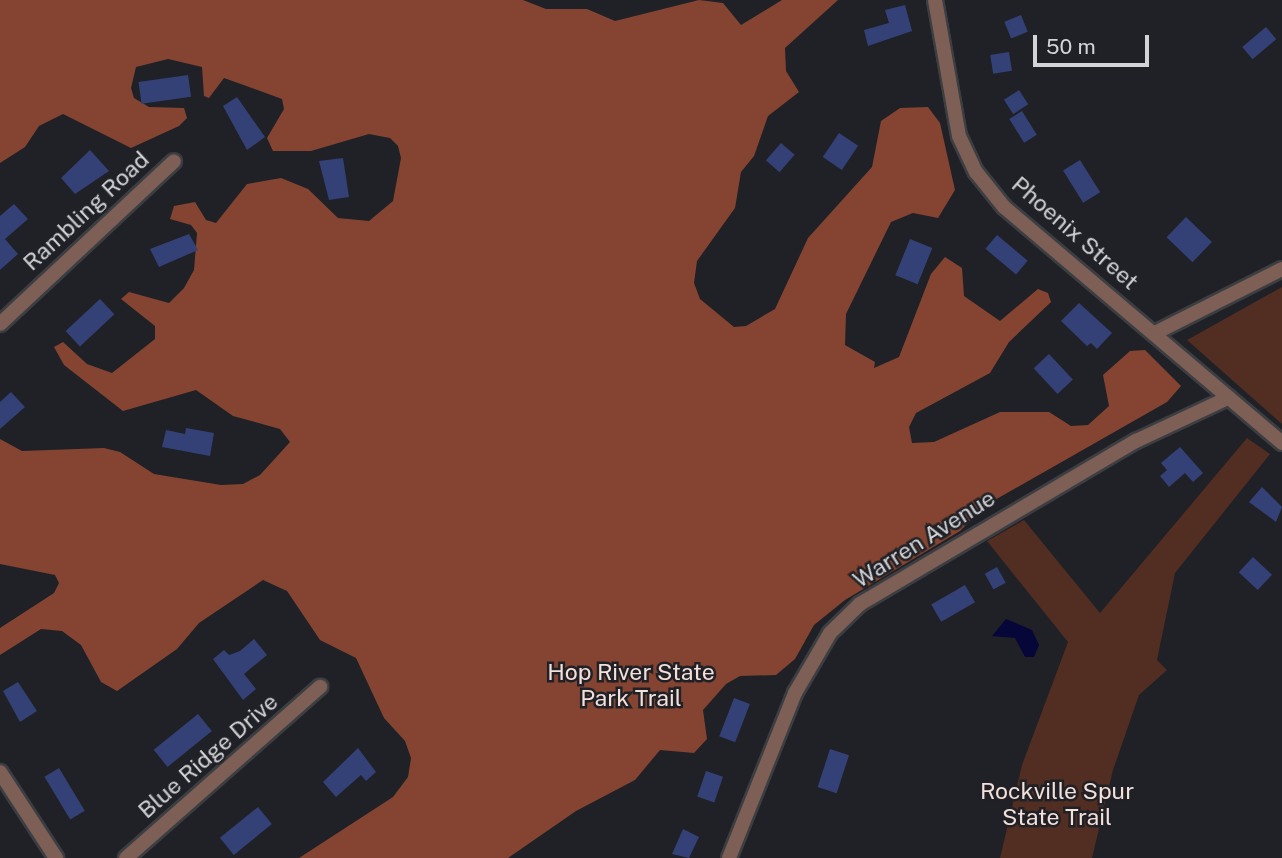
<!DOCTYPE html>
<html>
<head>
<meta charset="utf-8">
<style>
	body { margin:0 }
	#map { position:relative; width:1282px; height:858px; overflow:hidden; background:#1f2126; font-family:"Public Sans",sans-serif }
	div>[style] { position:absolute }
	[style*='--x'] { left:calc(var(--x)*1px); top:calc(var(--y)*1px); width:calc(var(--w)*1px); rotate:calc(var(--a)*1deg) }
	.green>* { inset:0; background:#522d22 }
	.forest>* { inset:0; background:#844431 }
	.water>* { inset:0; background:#060638 }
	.building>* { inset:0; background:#344177; transform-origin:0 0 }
	.roads { filter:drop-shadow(2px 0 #3c3e42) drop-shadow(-2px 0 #3c3e42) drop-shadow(0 2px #3c3e42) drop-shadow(0 -2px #3c3e42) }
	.minor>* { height:14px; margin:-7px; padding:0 7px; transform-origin:7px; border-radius:7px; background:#7d5f56 }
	span { translate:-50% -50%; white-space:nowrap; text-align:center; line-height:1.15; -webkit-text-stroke:5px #1f2126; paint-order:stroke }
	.street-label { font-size:23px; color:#d3d4d7 }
	.park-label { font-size:23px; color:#f4dfd9 }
	.scale { position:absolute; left:1033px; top:35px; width:116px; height:32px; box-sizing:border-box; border:4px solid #d3d4d7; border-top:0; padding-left:9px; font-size:21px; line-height:24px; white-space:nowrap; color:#d3d4d7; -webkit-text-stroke:5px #1f2126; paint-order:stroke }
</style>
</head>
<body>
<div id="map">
	<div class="green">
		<div style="clip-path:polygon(1282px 287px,1282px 424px,1187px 340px)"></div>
		<div style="clip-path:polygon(1247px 438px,1270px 454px,1175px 573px,1157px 660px,1167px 670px,1139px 695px,1113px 770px,1092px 858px,1000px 858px,1022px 765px,1068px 642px,987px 541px,1024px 520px,1100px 613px)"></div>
	</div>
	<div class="forest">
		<div style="clip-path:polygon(0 0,523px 0,546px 9px,587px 9px,615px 21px,699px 0,723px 3px,741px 25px,782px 0,838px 0,785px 48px,786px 71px,799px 92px,768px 116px,754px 156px,741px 172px,735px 208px,697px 261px,694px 283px,700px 299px,734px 327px,746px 326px,775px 309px,808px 238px,872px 167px,881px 121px,900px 108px,928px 107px,940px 123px,955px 190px,938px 218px,913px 213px,891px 222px,846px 314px,845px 345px,875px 362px,874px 368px,899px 357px,931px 274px,945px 257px,962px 268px,964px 296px,1000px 321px,1038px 289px,1048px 293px,1051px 302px,1009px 342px,990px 373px,916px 413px,909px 427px,912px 443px,934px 442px,1000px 412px,1049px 412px,1071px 426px,1088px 425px,1109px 406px,1103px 375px,1130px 351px,1145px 350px,1181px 386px,1167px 402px,986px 505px,960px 531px,845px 600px,814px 625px,795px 659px,776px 675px,740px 676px,726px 684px,703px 710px,707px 739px,694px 753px,660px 750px,635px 780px,576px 811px,508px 858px,299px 858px,393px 797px,408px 777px,411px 758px,405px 741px,384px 718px,356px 658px,320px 640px,287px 591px,263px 580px,199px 623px,177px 649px,117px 691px,101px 682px,81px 645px,62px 631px,41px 629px,0 655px,0 628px,54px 593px,59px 583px,55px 575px,0 564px,0 439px,22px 451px,104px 448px,120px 452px,154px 474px,221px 485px,243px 484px,260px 475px,290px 442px,280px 429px,233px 416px,196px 390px,123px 411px,64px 365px,54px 347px,63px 342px,87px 364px,112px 373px,155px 339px,155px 326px,121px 299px,129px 292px,169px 303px,184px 288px,194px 270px,197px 233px,191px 225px,170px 219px,174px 206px,195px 202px,206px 220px,216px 223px,247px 184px,281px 178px,308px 189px,338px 218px,369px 221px,393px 201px,401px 158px,398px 146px,390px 138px,369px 134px,311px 151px,273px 151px,267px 138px,284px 109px,282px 99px,224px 78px,209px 98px,204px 96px,202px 67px,168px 59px,136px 67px,131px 88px,134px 98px,149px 107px,184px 108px,187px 118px,179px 126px,131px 148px,63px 114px,39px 126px,25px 147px,0 163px)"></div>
	</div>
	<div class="water">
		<div style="clip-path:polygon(1006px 619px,1032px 630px,1039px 645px,1034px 657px,1025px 657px,1015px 638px,992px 636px)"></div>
	</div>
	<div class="building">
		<div style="clip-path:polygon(905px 5px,912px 31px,868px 46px,864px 30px,889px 23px,885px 10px)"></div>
		<div style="left:1021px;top:15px;width:18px;height:18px;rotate:68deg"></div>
		<div style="left:1266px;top:27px;width:16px;height:31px;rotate:50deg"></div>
		<div style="left:1009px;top:52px;width:19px;height:19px;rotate:81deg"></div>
		<div style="left:188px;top:75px;width:22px;height:50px;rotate:82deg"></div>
		<div style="left:1019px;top:90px;width:17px;height:18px;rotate:57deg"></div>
		<div style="clip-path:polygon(237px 97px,265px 137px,247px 150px,223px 106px)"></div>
		<div style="left:1022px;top:111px;width:28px;height:15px;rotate:58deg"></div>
		<div style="left:839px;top:133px;width:23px;height:29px;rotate:34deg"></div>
		<div style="left:781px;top:143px;width:18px;height:23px;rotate:41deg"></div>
		<div style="clip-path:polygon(90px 150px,109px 171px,75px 194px,61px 178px)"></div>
		<div style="clip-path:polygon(343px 158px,349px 197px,329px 200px,319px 161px)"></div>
		<div style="left:1080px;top:160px;width:38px;height:20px;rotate:58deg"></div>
		<div style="clip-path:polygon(14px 204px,28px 219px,5px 239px,18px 254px,0 270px,0 216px)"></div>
		<div style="left:1186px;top:217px;width:36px;height:28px;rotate:44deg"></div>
		<div style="clip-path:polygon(189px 234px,198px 250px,159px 267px,150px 249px)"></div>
		<div style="left:997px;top:235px;width:40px;height:18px;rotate:40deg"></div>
		<div style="left:910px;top:239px;width:24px;height:39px;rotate:22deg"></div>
		<div style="left:100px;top:299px;width:21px;height:47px;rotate:47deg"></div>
		<div style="clip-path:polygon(1079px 303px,1112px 333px,1097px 349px,1091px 343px,1087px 346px,1061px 321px)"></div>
		<div style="left:1049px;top:354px;width:35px;height:21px;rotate:47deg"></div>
		<div style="clip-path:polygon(11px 392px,25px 407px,0 429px,0 402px)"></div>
		<div style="clip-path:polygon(186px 428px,214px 433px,210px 456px,162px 447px,166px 430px,185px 434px)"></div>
		<div style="clip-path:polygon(1180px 447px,1203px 473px,1193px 482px,1185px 473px,1169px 487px,1160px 476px,1167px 470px,1161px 463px)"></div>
		<div style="clip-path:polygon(1262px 487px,1282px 507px,1276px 522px,1249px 502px)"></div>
		<div style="left:1253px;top:557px;width:26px;height:21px;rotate:43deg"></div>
		<div style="left:997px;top:567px;width:18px;height:14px;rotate:61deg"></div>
		<div style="left:965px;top:585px;width:20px;height:39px;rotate:60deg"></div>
		<div style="clip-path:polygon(254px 639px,267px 655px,244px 674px,256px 689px,243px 700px,213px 659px,224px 650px,229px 655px,240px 651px)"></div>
		<div style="clip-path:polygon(18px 682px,37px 711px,20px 722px,3px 691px)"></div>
		<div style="left:734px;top:698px;width:17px;height:41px;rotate:21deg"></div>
		<div style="left:198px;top:714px;width:22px;height:57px;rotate:51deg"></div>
		<div style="clip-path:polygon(358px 748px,376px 772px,366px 781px,361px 775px,336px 797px,323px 782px)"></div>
		<div style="left:830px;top:749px;width:20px;height:40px;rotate:18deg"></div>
		<div style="left:59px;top:768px;width:50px;height:17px;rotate:59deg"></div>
		<div style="left:706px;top:771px;width:18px;height:27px;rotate:19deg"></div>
		<div style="left:258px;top:807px;width:22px;height:49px;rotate:51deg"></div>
		<div style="clip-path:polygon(683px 829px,699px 837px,689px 858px,672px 854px)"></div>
	</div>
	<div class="roads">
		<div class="minor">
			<div style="--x:935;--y:0;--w:138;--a:80"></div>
			<div style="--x:959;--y:136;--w:40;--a:65"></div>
			<div style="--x:976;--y:172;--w:45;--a:51.3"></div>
			<div style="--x:1004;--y:207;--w:365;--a:40.3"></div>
			<div style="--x:0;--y:324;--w:238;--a:-43.1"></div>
			<div style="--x:1157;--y:332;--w:140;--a:-26.7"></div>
			<div style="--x:0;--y:772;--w:103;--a:56.9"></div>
			<div style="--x:126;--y:858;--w:259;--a:-41.4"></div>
			<div style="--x:729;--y:858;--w:178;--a:-68.2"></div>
			<div style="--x:795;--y:693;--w:69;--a:-59.7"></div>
			<div style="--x:830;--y:633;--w:42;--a:-44"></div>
			<div style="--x:860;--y:604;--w:321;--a:-30.6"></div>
			<div style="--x:1136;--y:441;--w:102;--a:-25.1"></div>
		</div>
	</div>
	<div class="street-label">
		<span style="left:86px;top:211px;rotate:-43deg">Rambling Road</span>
		<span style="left:1075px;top:233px;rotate:41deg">Phoenix Street</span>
		<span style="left:924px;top:539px;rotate:-32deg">Warren Avenue</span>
		<span style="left:208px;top:756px;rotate:-41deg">Blue Ridge Drive</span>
	</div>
	<div class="park-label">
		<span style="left:631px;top:685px">Hop River State<br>Park Trail</span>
		<span style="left:1057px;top:804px">Rockville Spur<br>State Trail</span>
	</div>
	<div class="scale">50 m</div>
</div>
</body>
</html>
